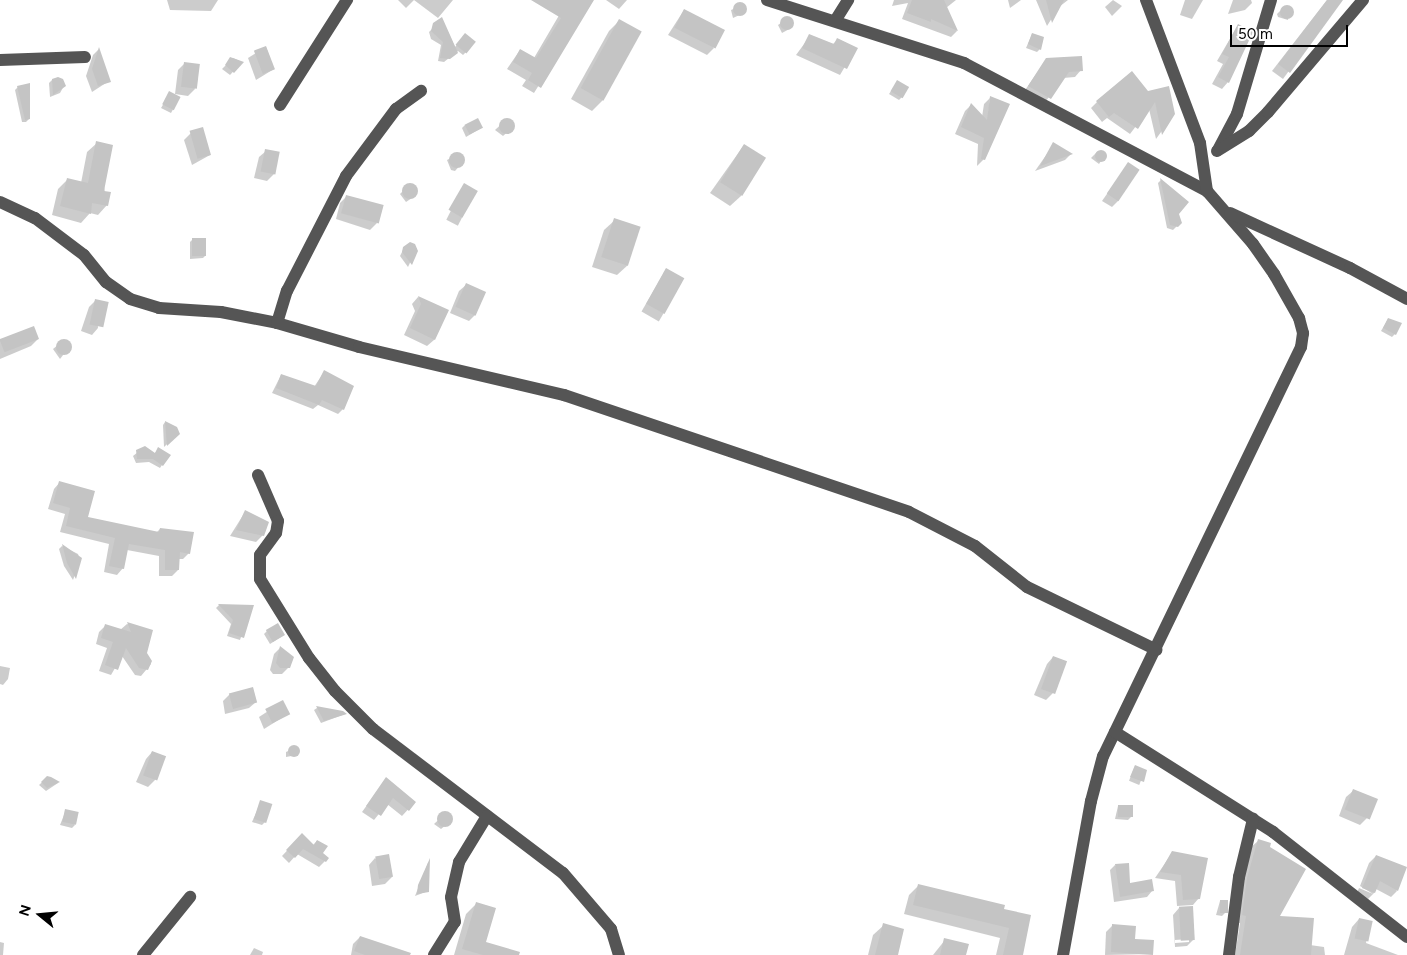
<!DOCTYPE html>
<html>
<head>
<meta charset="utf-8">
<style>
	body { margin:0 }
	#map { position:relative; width:1407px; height:955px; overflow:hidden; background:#fff; font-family:Figtree,sans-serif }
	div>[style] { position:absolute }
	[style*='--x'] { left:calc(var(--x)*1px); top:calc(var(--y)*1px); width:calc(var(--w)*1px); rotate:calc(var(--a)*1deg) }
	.shadow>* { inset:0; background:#0003; transform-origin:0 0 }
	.building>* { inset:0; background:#c4c4c4; transform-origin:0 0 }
	.round { border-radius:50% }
	.minor>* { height:12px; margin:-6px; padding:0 6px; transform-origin:6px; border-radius:6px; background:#555 }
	span { translate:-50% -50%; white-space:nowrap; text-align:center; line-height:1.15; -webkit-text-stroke:5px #fff; paint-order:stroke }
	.north { position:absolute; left:15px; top:890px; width:50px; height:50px; -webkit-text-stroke:4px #fff; paint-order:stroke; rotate:287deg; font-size:14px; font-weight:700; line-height:20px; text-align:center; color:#000 }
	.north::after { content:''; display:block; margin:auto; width:18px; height:22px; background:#000; clip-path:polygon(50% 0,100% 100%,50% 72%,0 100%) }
	.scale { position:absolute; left:1230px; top:25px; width:118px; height:22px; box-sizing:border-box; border:2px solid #000; border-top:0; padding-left:6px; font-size:15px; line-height:18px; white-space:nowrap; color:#000; -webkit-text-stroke:4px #fff; paint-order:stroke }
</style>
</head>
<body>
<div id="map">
	<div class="shadow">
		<div style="clip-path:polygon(167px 0,218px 0,211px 11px,170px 10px)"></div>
		<div style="clip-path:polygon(398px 0,453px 0,438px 18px,414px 0,406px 8px)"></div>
		<div style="clip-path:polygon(568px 0,592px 0,534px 93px,522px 86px,526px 80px,507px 69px,520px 50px,534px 58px)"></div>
		<div style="clip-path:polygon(606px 0,627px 0,619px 9px)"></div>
		<div style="clip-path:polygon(894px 0,956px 0,946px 8px,957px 31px,951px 37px,902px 19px,908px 3px,892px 6px)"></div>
		<div style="clip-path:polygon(1008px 0,1021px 0,1010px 8px)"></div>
		<div style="clip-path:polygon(1036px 0,1068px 0,1059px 7px,1047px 26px)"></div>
		<div style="clip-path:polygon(1113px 0,1122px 6px,1112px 16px,1105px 7px)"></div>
		<div style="clip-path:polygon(1185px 0,1203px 0,1192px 19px,1180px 15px)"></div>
		<div style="clip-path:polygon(1233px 0,1251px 0,1252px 3px,1245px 10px,1228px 14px)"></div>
		<div style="clip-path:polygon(1327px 0,1341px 0,1283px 79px,1272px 71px)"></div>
		<div style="clip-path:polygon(743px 5px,744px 13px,733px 18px,731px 10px)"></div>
		<div style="clip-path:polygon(1284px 7px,1290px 8px,1288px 20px,1278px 17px,1277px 14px)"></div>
		<div style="clip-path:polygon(684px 10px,714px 48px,707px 55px,668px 35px)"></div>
		<div style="clip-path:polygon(788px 18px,793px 27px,782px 33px,778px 25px)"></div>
		<div style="clip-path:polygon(442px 19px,455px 47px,462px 38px,466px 52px,463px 55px,458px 51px,444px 62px,438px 61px,441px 45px,431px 39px,429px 32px)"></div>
		<div style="clip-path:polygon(619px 21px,640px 32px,603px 100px,592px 111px,571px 99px,609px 31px)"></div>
		<div style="clip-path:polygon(1238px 25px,1228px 82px,1222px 89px,1212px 84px,1223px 64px,1217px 61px)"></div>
		<div style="clip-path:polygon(1032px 34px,1040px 49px,1037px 52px,1026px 48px)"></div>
		<div style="clip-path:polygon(810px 36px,832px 45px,838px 39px,856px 48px,840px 75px,796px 55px)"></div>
		<div style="clip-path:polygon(266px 47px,274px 69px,256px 80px,248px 58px)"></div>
		<div style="clip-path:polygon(98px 50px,109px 81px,92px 92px,86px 76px,93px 55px)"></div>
		<div style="clip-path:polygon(233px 58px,242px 62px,230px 75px,222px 69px)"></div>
		<div style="clip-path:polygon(1046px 60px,1081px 70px,1075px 77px,1063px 78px,1043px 105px,1023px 93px)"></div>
		<div style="clip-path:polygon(185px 63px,195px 89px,188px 96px,175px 94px,178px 70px)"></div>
		<div style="clip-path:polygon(52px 80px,65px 84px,60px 93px,50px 97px,49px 83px)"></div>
		<div style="clip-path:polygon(897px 82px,902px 97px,899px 100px,889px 94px)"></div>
		<div style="clip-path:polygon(18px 87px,29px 119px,26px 122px,22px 122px,15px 90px)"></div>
		<div style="clip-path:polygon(1147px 92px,1174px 114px,1156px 139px,1149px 109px,1130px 134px,1107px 118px,1102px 122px,1091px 108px,1097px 102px)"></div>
		<div style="clip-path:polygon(170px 93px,180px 97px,171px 113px,161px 108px)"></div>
		<div style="clip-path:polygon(990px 98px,984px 159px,977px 166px,978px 144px,955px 134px,965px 111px,971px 105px,982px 117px,984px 104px)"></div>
		<div style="clip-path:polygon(507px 119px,514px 126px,503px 136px,495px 130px)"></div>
		<div style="clip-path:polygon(465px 125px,481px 128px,466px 137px,462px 128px)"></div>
		<div style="clip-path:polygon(191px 133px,210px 155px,192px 165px,184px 140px)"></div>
		<div style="clip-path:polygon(97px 143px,107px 205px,98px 215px,90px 213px,81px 223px,52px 215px,58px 189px,68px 179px,81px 183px,87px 152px)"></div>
		<div style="clip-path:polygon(1054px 144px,1071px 154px,1065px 160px,1035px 171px)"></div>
		<div style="clip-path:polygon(744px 145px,741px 196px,730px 206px,710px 193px)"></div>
		<div style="clip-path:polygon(266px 151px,274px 174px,267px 181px,254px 178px,259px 157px)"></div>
		<div style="clip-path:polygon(1098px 151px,1105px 155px,1099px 164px,1091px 158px)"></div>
		<div style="clip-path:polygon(460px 153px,463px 162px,455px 171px,451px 170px,447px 160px)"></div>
		<div style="clip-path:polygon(1128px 164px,1119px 200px,1112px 207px,1102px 201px)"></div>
		<div style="clip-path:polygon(1161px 180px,1180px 223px,1173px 230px,1167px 228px,1158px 183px)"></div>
		<div style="clip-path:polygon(410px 184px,414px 185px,415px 196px,406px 202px,400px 194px)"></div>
		<div style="left:464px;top:185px;width:13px;height:39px;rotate:27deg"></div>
		<div style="clip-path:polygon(347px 196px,377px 223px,370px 230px,336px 219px,340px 203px)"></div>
		<div style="clip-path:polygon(615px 220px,628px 265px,617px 275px,592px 267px,604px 230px)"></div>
		<div style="clip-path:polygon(193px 239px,206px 255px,203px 258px,190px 259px,190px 242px)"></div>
		<div style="clip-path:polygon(404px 248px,417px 248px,408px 267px,400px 256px)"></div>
		<div style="left:666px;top:269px;width:20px;height:49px;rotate:30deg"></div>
		<div style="clip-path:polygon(466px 285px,476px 314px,469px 321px,450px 313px,459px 291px)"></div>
		<div style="clip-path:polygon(418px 297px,447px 311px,434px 340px,427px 346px,404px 335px,415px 311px,412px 304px)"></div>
		<div style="clip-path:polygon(96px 300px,98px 328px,92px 335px,81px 331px,89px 307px)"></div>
		<div style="clip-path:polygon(1388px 319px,1395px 334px,1392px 337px,1381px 331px)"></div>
		<div style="clip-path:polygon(33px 327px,38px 339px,31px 346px,0 359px,0 341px)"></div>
		<div style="clip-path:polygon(64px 340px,70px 346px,60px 359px,53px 349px)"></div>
		<div style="clip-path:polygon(324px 372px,343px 409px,338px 414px,318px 405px,313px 409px,272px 393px,281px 375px,314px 387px)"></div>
		<div style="clip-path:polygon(165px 422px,178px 434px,164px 447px,163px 425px)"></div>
		<div style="clip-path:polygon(143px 448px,154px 454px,156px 452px,162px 465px,160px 468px,149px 462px,136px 463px,133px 456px)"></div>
		<div style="clip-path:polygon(60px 482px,86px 518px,156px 533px,160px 529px,189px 553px,183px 559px,178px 559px,178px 570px,172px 576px,159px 576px,159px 556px,127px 550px,123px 568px,117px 575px,104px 572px,109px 544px,60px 532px,65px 514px,48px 509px,54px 489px)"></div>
		<div style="clip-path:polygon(245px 512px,263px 535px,256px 542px,230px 536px)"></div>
		<div style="clip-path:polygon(62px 546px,78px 554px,80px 561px,73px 580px,64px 566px,59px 549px)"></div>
		<div style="clip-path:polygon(219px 605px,252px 606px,240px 640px,227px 636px,231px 624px,216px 608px)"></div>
		<div style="clip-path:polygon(127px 624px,152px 631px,145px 653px,151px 664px,141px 676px,135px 675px,122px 656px,111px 675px,99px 671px,107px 648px,96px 644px,99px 632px,105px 626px,120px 630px)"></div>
		<div style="clip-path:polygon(267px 631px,284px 635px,270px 644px,264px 634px)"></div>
		<div style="clip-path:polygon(280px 648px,289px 667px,282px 674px,273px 674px,270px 670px,274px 654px)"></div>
		<div style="clip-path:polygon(1053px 657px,1053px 693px,1046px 700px,1034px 695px,1047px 664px)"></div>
		<div style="clip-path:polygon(0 666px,10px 668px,8px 679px,3px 685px,0 684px)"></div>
		<div style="clip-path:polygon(252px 689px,256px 702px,249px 708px,225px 714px,223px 701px,229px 695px)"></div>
		<div style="clip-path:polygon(282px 702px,288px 714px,264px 729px,259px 717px)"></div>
		<div style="clip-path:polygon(317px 708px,343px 712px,345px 714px,321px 723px,314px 710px)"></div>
		<div style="clip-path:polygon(297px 747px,297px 755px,286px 757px,286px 752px)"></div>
		<div style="clip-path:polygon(152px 752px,155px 780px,148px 787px,136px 782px,146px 759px)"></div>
		<div style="left:1135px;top:766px;width:11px;height:16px;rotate:22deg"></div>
		<div style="clip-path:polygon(47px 778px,58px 783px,46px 791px,39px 785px)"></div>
		<div style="clip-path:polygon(386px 779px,415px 802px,402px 816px,387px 804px,374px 820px,362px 812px)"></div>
		<div style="clip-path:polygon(1353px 791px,1367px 818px,1360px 825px,1339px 816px,1346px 797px)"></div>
		<div style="clip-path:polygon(261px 802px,265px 822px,262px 825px,252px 822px)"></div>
		<div style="clip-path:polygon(1118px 806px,1131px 817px,1128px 820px,1115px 819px)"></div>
		<div style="clip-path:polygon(66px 810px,75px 825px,72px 828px,60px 825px)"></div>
		<div style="clip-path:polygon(446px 813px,451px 821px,441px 829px,434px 824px)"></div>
		<div style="clip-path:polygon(297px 840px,313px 845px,317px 841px,325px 861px,319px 867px,297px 854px,289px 863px,282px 856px)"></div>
		<div style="clip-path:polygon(1258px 841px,1278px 917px,1310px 945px,1324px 947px,1325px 955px,1235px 955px,1240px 923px,1235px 923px,1250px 848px)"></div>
		<div style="clip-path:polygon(1172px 853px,1199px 898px,1193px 905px,1177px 906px,1175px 881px,1155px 878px)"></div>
		<div style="clip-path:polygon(1376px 856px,1397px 891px,1391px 897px,1376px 889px,1374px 893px,1368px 899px,1356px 895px,1359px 888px,1373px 894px,1360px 886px,1369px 863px)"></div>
		<div style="clip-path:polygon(375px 858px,392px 877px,385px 884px,372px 886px,369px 865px)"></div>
		<div style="clip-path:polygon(428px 863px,428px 891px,415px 896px)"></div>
		<div style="clip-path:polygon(1115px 865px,1129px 884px,1152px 891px,1147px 897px,1114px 902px,1110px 870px)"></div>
		<div style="clip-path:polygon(919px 885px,1002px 910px,1021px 955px,996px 955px,1000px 938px,904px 914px,909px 895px)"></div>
		<div style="clip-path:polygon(1220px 901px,1225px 913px,1222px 916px,1216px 915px)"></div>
		<div style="clip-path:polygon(476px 904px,484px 943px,495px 955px,454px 955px,466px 914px)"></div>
		<div style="clip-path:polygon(evenodd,1179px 908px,1194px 939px,1187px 946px,1175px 947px,1173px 915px,1179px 908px,1189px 939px,1189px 942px,1175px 943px,1175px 940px,1189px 939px)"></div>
		<div style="clip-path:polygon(1359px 919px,1371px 922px,1366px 943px,1398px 955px,1344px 955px,1352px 927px)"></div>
		<div style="clip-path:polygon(884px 925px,897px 955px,868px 955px,873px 935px)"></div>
		<div style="clip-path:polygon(1113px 925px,1134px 940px,1152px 954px,1105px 955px,1106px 932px)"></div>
		<div style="clip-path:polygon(360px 937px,404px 955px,351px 955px,353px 944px)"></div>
		<div style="clip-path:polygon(945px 940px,965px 955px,933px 955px)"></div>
		<div style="clip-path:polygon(0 942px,4px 943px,3px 955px,0 955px)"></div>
		<div style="clip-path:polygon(254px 948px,263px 952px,262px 955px,250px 955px)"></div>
	</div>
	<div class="building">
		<div style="clip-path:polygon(531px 0,594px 0,541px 88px,528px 80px,532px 73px,513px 62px,520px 49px,536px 58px,561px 18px)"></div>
		<div style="clip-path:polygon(912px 0,944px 0,958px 31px,931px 19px,931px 22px,907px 13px)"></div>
		<div style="clip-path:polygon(1046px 0,1064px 0,1052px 23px)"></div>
		<div style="clip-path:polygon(1327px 0,1343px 0,1290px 73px,1278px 64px)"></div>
		<div class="round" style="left:733px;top:2px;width:14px;height:14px"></div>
		<div class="round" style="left:1280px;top:5px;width:14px;height:14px"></div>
		<div style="left:684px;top:9px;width:46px;height:21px;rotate:27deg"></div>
		<div class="round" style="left:780px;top:16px;width:14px;height:14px"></div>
		<div style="clip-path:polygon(442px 17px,458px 53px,450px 59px,440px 58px,443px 42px,431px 31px,433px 23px)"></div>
		<div style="left:619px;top:19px;width:26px;height:79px;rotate:29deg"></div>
		<div style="clip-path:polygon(1238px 24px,1253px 32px,1229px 83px,1218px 77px,1229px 57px,1222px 54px)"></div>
		<div style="left:465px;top:33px;width:14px;height:15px;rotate:39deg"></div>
		<div style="clip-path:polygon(1032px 33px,1044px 37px,1041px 50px,1028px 44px)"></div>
		<div style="clip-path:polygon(809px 34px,834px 44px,837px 38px,858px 48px,847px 69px,802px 48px)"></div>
		<div style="left:266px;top:46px;width:25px;height:13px;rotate:69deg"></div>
		<div style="clip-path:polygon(99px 47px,111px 82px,98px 86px,92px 69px)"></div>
		<div style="clip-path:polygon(1082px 56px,1083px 71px,1069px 72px,1051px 99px,1028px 86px,1046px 58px)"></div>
		<div style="clip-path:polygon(230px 57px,244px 62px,234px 73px,225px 65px)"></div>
		<div style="left:184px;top:62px;width:16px;height:25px;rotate:7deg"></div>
		<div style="clip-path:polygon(1132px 71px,1148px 91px,1169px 86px,1175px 114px,1162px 135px,1155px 102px,1138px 129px,1114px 113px,1109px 117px,1096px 101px)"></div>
		<div style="clip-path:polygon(58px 77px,63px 79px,66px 86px,53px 95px,52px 79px)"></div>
		<div style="left:897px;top:80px;width:14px;height:13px;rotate:30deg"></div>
		<div style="clip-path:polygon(30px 83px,30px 119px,25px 120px,17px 86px)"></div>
		<div style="left:169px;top:91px;width:13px;height:15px;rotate:27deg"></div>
		<div style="clip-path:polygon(990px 96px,1010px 104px,985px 160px,981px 159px,984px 138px,961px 127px,971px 103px,987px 120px)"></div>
		<div class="round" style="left:499px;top:118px;width:16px;height:16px"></div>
		<div style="left:478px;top:118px;width:11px;height:15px;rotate:63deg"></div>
		<div style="left:203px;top:127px;width:29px;height:14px;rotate:74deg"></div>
		<div style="clip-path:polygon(96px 141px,113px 145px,104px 191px,111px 192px,108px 206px,92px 203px,91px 214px,60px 206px,67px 178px,88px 183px)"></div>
		<div style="clip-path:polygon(1053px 142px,1073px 154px,1040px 166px)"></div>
		<div style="left:744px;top:144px;width:26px;height:45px;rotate:32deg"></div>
		<div style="left:265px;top:149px;width:15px;height:23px;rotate:11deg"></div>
		<div class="round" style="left:1095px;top:150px;width:12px;height:12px"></div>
		<div class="round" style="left:449px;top:152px;width:16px;height:16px"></div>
		<div style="left:1128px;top:162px;width:14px;height:38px;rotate:34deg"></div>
		<div style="clip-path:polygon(1160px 178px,1189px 202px,1179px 214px,1182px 223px,1178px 227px,1170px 225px)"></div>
		<div class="round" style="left:402px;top:183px;width:16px;height:16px"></div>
		<div style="left:464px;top:183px;width:16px;height:31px;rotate:30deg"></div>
		<div style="left:346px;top:195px;width:39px;height:19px;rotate:15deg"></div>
		<div style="left:614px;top:218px;width:28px;height:41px;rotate:18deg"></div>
		<div style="left:192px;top:238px;width:14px;height:18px"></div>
		<div style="clip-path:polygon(410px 242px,415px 244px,418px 251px,412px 265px,402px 252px,403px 247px)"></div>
		<div style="left:666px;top:268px;width:21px;height:41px;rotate:29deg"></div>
		<div style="left:466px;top:283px;width:22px;height:26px;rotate:24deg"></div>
		<div style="clip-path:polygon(418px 296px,449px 310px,435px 340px,410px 328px,421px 304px)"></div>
		<div style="left:95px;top:299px;width:14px;height:26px;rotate:12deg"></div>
		<div style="clip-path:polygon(1388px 318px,1402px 323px,1396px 335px,1383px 328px)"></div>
		<div style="left:34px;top:326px;width:14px;height:37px;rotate:69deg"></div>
		<div class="round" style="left:56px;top:339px;width:16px;height:16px"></div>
		<div style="clip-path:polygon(324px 370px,354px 386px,344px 410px,322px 400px,319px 405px,276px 388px,281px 374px,316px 386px)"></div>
		<div style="clip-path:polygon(165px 421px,177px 427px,180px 434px,167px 446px)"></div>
		<div style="clip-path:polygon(145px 446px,155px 453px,158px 447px,171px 455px,163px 466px,153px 459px,137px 459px,136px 450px)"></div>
		<div style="clip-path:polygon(59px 481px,95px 491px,88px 517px,159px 532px,160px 528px,194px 532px,190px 554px,180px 552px,179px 570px,165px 570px,165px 550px,129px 544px,124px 569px,109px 566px,115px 538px,66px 526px,70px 508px,53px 503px)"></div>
		<div style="clip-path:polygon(245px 510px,269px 522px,264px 536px,236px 530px)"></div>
		<div style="clip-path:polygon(62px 544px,82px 558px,76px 579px,67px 563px)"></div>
		<div style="clip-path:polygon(218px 604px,254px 605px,244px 638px,229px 633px,233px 620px)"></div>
		<div style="clip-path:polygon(127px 622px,153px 630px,147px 653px,152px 661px,148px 670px,139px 668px,126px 648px,118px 670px,105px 665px,113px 642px,101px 638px,105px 624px,131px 632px)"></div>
		<div style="left:278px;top:623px;width:14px;height:14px;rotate:60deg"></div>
		<div style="clip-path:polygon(280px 646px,294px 657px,290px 668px,280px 668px,276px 663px)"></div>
		<div style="left:1053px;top:656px;width:15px;height:35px;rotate:20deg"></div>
		<div style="left:253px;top:687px;width:16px;height:25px;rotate:75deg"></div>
		<div style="left:283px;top:700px;width:16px;height:20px;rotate:63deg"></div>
		<div style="clip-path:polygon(316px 706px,343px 711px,347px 714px,324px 721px)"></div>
		<div class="round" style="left:288px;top:745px;width:12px;height:12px"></div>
		<div style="left:152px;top:751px;width:15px;height:26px;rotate:20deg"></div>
		<div style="clip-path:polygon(1135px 765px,1147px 770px,1144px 782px,1130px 777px)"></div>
		<div style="clip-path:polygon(47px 776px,51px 777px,60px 782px,47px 788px,41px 782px)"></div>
		<div style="clip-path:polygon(386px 777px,416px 802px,409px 811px,393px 798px,381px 816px,366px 806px)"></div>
		<div style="left:1353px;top:789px;width:27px;height:22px;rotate:22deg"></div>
		<div style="left:260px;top:800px;width:13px;height:20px;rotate:18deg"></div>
		<div style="left:1118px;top:805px;width:15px;height:12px"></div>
		<div style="left:65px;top:809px;width:14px;height:13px;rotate:12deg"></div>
		<div class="round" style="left:437px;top:811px;width:16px;height:16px"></div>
		<div style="clip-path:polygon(302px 833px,314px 845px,317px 840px,328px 846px,323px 853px,329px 858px,326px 862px,303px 849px,295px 858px,286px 850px)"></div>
		<div style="clip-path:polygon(1258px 839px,1271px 843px,1270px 847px,1306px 869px,1280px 916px,1314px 918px,1311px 955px,1240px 955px,1246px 916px,1242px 915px,1247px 878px)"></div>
		<div style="clip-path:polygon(1172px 851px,1208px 858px,1200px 899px,1183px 900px,1181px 875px,1160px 872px)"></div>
		<div style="left:389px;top:854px;width:23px;height:14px;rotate:80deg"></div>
		<div style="clip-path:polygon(1376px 855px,1407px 867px,1398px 891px,1380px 881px,1375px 893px,1362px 888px)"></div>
		<div style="clip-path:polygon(430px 858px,429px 892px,417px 894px,418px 885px)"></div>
		<div style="clip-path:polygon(1129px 863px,1130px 883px,1152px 879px,1154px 891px,1120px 897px,1115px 864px)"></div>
		<div style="clip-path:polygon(918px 884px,1005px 905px,1004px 909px,1031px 915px,1023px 955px,1003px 955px,1009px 928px,913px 905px)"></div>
		<div style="left:1220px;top:900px;width:8px;height:13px"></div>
		<div style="clip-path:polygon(476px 902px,496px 908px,486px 942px,520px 952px,519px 955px,483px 955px,462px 949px)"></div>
		<div style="left:1193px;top:906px;width:34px;height:14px;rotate:87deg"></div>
		<div style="left:1359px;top:918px;width:14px;height:21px;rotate:12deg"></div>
		<div style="clip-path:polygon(883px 923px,904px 929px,898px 955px,875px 955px)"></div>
		<div style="clip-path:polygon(1112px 924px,1136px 926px,1135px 939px,1154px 940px,1153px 955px,1111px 952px)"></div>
		<div style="clip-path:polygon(360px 936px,411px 953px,410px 955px,365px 955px,354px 951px)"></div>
		<div style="clip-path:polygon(944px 938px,969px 944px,966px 955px,940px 955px)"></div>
	</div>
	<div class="minor">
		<div style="--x:767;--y:0;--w:207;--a:17.7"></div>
		<div style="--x:964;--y:63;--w:275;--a:27.8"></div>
		<div style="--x:1207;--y:191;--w:70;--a:49"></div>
		<div style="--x:1253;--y:244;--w:37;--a:55"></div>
		<div style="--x:1274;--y:274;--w:51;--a:60.4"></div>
		<div style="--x:1299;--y:318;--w:16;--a:75"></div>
		<div style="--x:1303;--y:333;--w:14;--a:98"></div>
		<div style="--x:1301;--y:347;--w:454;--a:115.8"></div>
		<div style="--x:1103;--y:756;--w:47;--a:104.9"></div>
		<div style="--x:1091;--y:801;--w:157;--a:100.3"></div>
		<div style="--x:1146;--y:0;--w:153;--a:69.3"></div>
		<div style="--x:1200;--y:143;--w:49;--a:81.7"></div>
		<div style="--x:835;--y:21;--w:25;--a:-58"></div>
		<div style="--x:0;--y:60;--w:85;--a:-2"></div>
		<div style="--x:280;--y:105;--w:125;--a:-57.5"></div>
		<div style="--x:1218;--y:150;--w:41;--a:-62.2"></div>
		<div style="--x:1237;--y:114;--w:119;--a:-73.4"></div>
		<div style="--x:1217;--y:151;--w:38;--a:-32"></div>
		<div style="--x:1249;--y:131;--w:27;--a:-45"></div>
		<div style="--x:1268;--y:112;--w:147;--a:-49.7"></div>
		<div style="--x:0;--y:202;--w:38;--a:25"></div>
		<div style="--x:35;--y:218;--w:61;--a:37.1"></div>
		<div style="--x:84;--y:255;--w:35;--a:51"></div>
		<div style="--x:106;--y:282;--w:29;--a:35"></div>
		<div style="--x:130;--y:299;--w:30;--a:17"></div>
		<div style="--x:159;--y:308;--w:62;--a:3.7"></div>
		<div style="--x:221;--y:312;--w:57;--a:11.1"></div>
		<div style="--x:277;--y:323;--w:34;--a:-73"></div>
		<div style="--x:287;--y:291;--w:129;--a:-62.8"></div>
		<div style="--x:346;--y:176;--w:84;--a:-53.3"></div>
		<div style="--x:396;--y:109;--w:31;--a:-36"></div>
		<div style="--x:1230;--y:213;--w:132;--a:24.6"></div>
		<div style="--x:1350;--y:268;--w:65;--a:28.5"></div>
		<div style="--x:277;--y:323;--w:85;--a:16.3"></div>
		<div style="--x:359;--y:347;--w:211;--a:13.2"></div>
		<div style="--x:564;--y:395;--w:364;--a:18.7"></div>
		<div style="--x:909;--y:512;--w:74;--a:27.3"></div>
		<div style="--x:975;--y:546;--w:66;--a:38.3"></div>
		<div style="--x:1027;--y:587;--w:144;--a:25.9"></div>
		<div style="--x:258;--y:475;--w:50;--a:66.5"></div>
		<div style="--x:278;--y:521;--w:12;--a:99"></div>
		<div style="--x:276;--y:533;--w:27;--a:126"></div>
		<div style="--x:260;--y:555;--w:24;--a:90"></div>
		<div style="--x:260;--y:579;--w:93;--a:58.2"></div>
		<div style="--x:309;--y:658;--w:42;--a:51.8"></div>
		<div style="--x:335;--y:691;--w:54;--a:45"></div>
		<div style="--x:373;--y:729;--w:238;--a:37.2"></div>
		<div style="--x:563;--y:873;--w:74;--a:49.4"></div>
		<div style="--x:611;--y:929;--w:27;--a:73"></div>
		<div style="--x:1115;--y:732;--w:187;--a:32.3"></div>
		<div style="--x:1273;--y:832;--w:170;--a:38.1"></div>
		<div style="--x:143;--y:955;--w:75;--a:-51"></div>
		<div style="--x:434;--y:955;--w:39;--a:-58"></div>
		<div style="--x:455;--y:922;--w:25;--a:-99"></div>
		<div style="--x:451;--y:897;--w:36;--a:-77"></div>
		<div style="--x:459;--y:862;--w:54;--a:-58.7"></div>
		<div style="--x:1229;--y:955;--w:79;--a:-82.7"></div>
		<div style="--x:1239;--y:877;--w:60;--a:-76.4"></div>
	</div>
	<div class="north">N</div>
	<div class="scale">50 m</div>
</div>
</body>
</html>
